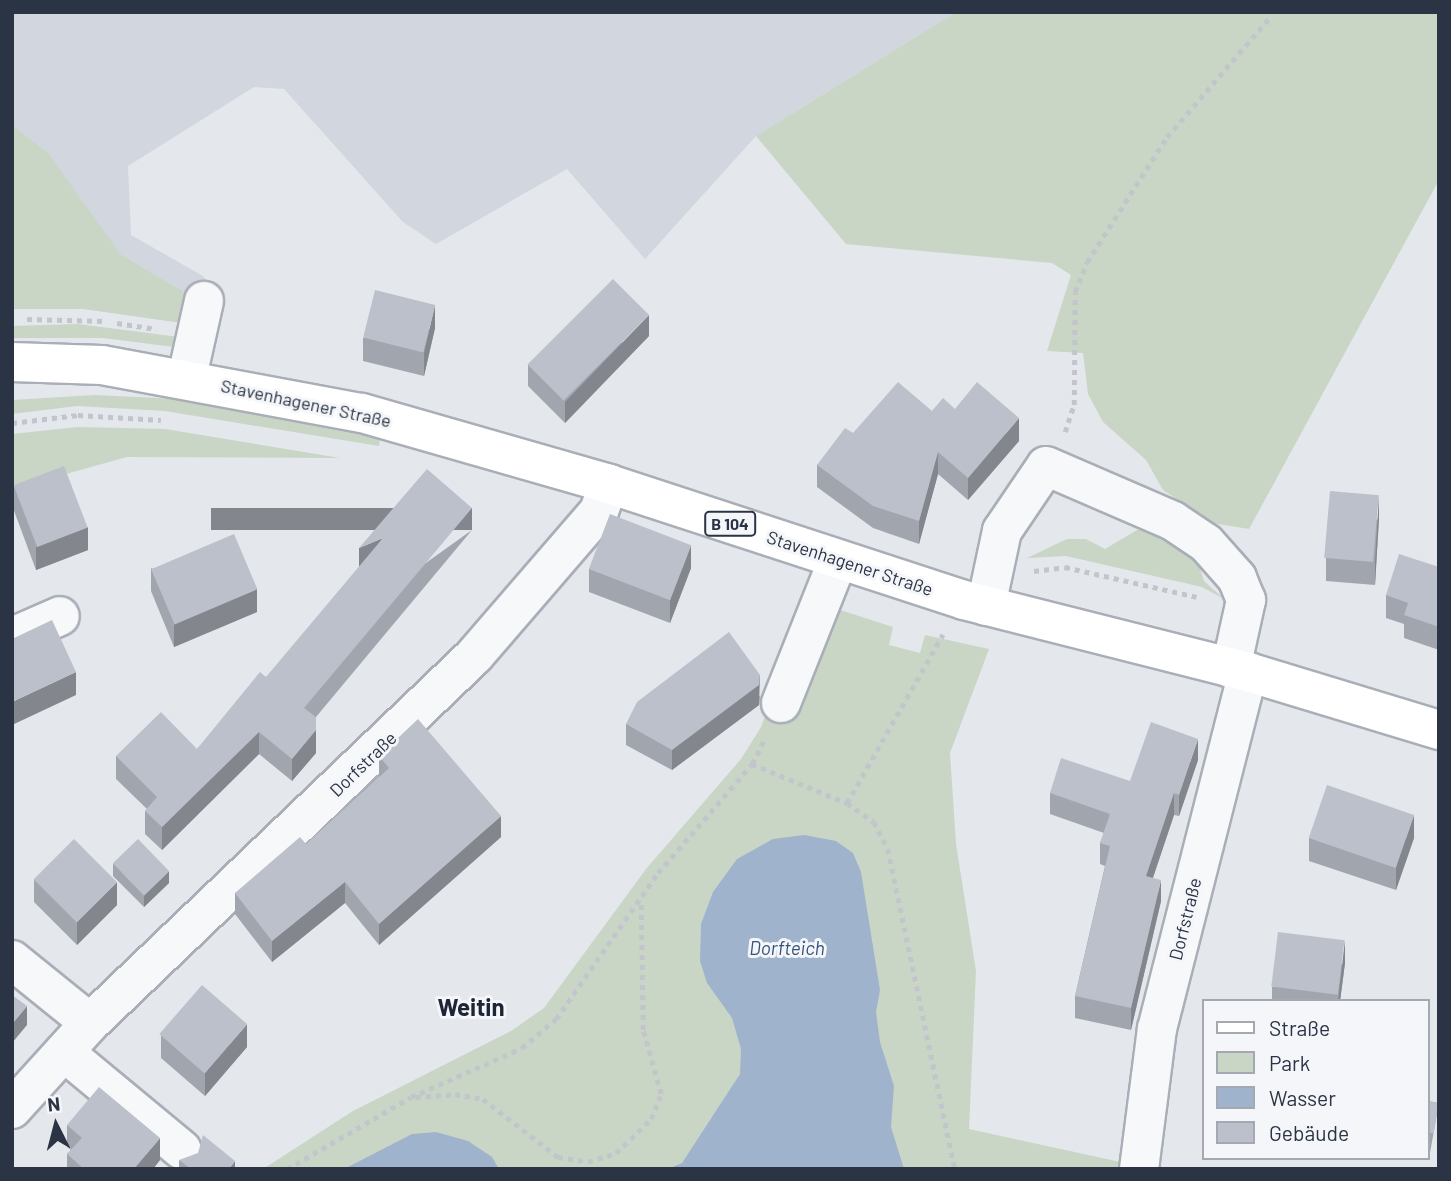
<!DOCTYPE html>
<html>
<head>
<meta charset="utf-8">
<style>
	body { margin:0 }
	#map { position:relative; width:1451px; height:1181px; overflow:hidden; background:#e4e7ec; font-family:Barlow,sans-serif }
	div>[style] { position:absolute }
	[style*='--x'] { left:calc(var(--x)*1px); top:calc(var(--y)*1px); width:calc(var(--w)*1px); rotate:calc(var(--a)*1deg) }
	.built>* { inset:0; background:#d2d6de }
	.green>* { inset:0; background:#c9d6c5 }
	.water>* { inset:0; background:#9fb4cc }
	.path>* { height:4.5px; margin-top:-2.25px; transform-origin:0; background:repeating-linear-gradient(90deg,#c2c5cb 0 5px,transparent 0 10px) }
	.roads { filter:drop-shadow(2px 0 #a9aeb7) drop-shadow(-2px 0 #a9aeb7) drop-shadow(0 2px #a9aeb7) drop-shadow(0 -2px #a9aeb7) }
	.minor>* { height:38px; margin:-19px; padding:0 19px; transform-origin:19px; border-radius:19px; background:#f7f8fa }
	.major>* { height:38px; margin:-19px; padding:0 19px; transform-origin:19px; border-radius:19px; background:#fff }
	.wall>* { inset:0; background:#a1a5ae; transform-origin:0 0 }
	.shaded-wall>* { inset:0; background:#83868d; transform-origin:0 0 }
	.building>* { inset:0; background:#bbc0ca; transform-origin:0 0 }
	span { translate:-50% -50%; white-space:nowrap; text-align:center; line-height:1.15; -webkit-text-stroke:6px #f4f6f9; paint-order:stroke }
	.shield-label span { padding:2px 5px; background:#f4f6f9; border:2px solid; border-radius:5px; -webkit-text-stroke-width:0 }
	.shield-label { font-size:16px; color:#2b3445; font-weight:700 }
	.street-label { font-size:18px; color:#2b3445 }
	.water-label { font-size:19px; color:#34527a; font-style:italic }
	.district-label { font-size:24px; color:#1d2536; font-weight:700 }
	.frame { position:absolute; inset:0; border:14px solid #2b3445; pointer-events:none }
	.legend { position:absolute; left:1202px; top:999px; width:228px; height:161px; box-sizing:border-box; background:#f4f6f9; border:2px solid #a4a8b1; margin:0; padding:9px 12px; list-style:none; font-size:21px; color:#2b3445 }
	.legend li { display:flex; align-items:center; gap:14px; height:35px }
	.legend b { width:35px; border:2px solid #a4a8b1 }
	.north { position:absolute; left:21px; top:1090px; width:70px; height:70px; -webkit-text-stroke:5px #f4f6f9; paint-order:stroke; rotate:354deg; font-size:19px; font-weight:700; line-height:28px; text-align:center; color:#2b3445 }
	.north::after { content:''; display:block; margin:auto; width:24px; height:32px; background:#2b3445; clip-path:polygon(50% 0,100% 100%,50% 72%,0 100%) }
</style>
</head>
<body>
<div id="map">
	<div class="built">
		<div style="clip-path:polygon(12px 12px,956px 12px,756px 136px,645px 259px,567px 169px,436px 244px,403px 222px,284px 89px,254px 87px,128px 166px,131px 235px,203px 276px,224px 303px,220px 328px,84px 309px,12px 309px)"></div>
	</div>
	<div class="green">
		<div style="clip-path:polygon(956px 12px,1439px 12px,1439px 180px,1249px 529px,1212px 523px,1163px 490px,1146px 460px,1103px 422px,1088px 394px,1083px 353px,1047px 351px,1071px 275px,1052px 263px,846px 244px,756px 136px)"></div>
		<div style="clip-path:polygon(12px 125px,48px 153px,121px 255px,182px 291px,190px 304px,189px 324px,84px 309px,12px 309px)"></div>
		<div style="clip-path:polygon(78px 324px,187px 338px,182px 348px,103px 338px,12px 338px,12px 326px)"></div>
		<div style="clip-path:polygon(94px 395px,179px 399px,258px 411px,380px 438px,379px 446px,165px 411px,77px 406px,12px 414px,12px 400px)"></div>
		<div style="clip-path:polygon(78px 427px,165px 429px,340px 458px,127px 457px,12px 489px,12px 434px)"></div>
		<div style="clip-path:polygon(1137px 530px,1154px 530px,1196px 556px,1204px 581px,1224px 599px,1202px 587px,1066px 556px,1027px 558px,1067px 539px,1086px 539px,1105px 549px)"></div>
		<div style="clip-path:polygon(834px 608px,893px 627px,889px 645px,920px 653px,925px 635px,989px 649px,950px 753px,956px 844px,976px 971px,969px 1129px,1125px 1163px,1125px 1169px,263px 1169px,353px 1111px,511px 1031px,544px 1008px,646px 869px,741px 759px,761px 727px,786px 659px)"></div>
	</div>
	<div class="water">
		<div style="clip-path:polygon(804px 835px,836px 841px,853px 853px,861px 872px,880px 990px,876px 1012px,880px 1042px,894px 1086px,891px 1127px,904px 1169px,668px 1169px,682px 1163px,740px 1074px,741px 1049px,732px 1018px,707px 983px,700px 961px,701px 924px,713px 892px,737px 859px,773px 839px)"></div>
		<div style="clip-path:polygon(436px 1132px,468px 1141px,492px 1157px,499px 1169px,344px 1169px,412px 1134px)"></div>
	</div>
	<div class="path">
		<div style="--x:27;--y:319;--w:78;--a:1.5"></div>
		<div style="--x:117;--y:323;--w:40;--a:8.5"></div>
		<div style="--x:12;--y:423;--w:66;--a:-6.9"></div>
		<div style="--x:78;--y:415;--w:83;--a:3.4"></div>
		<div style="--x:1065;--y:432;--w:28;--a:-72"></div>
		<div style="--x:1074;--y:405;--w:113;--a:-89.5"></div>
		<div style="--x:1075;--y:292;--w:32;--a:-68"></div>
		<div style="--x:1087;--y:262;--w:148;--a:-57.4"></div>
		<div style="--x:1167;--y:137;--w:160;--a:-49.3"></div>
		<div style="--x:1034;--y:571;--w:31;--a:-7"></div>
		<div style="--x:1065;--y:567;--w:135;--a:12.8"></div>
		<div style="--x:752;--y:764;--w:28;--a:-63"></div>
		<div style="--x:847;--y:803;--w:194;--a:-60.4"></div>
		<div style="--x:416;--y:1097;--w:39;--a:-4"></div>
		<div style="--x:455;--y:1094;--w:28;--a:10"></div>
		<div style="--x:483;--y:1099;--w:95;--a:37.7"></div>
		<div style="--x:558;--y:1157;--w:30;--a:9"></div>
		<div style="--x:588;--y:1162;--w:29;--a:-18"></div>
		<div style="--x:616;--y:1153;--w:49;--a:-44.2"></div>
		<div style="--x:651;--y:1119;--w:27;--a:-68"></div>
		<div style="--x:661;--y:1094;--w:66;--a:-105.7"></div>
		<div style="--x:643;--y:1030;--w:126;--a:-90.9"></div>
		<div style="--x:287;--y:1169;--w:143;--a:-30.1"></div>
		<div style="--x:411;--y:1097;--w:121;--a:-23.8"></div>
		<div style="--x:522;--y:1048;--w:45;--a:-40.5"></div>
		<div style="--x:556;--y:1019;--w:178;--a:-55.1"></div>
		<div style="--x:658;--y:873;--w:144;--a:-49.2"></div>
		<div style="--x:752;--y:764;--w:103;--a:22.3"></div>
		<div style="--x:847;--y:803;--w:33;--a:35"></div>
		<div style="--x:874;--y:822;--w:30;--a:63"></div>
		<div style="--x:888;--y:849;--w:327;--a:78.2"></div>
	</div>
	<div class="roads">
		<div class="minor">
			<div style="--x:187;--y:377;--w:78;--a:-77.4"></div>
			<div style="--x:986;--y:606;--w:77;--a:-78"></div>
			<div style="--x:1002;--y:531;--w:78;--a:-55.9"></div>
			<div style="--x:1046;--y:466;--w:138;--a:23.4"></div>
			<div style="--x:1173;--y:521;--w:40;--a:34"></div>
			<div style="--x:1206;--y:543;--w:47;--a:48.5"></div>
			<div style="--x:1237;--y:578;--w:24;--a:68"></div>
			<div style="--x:1246;--y:600;--w:70;--a:102.4"></div>
			<div style="--x:12;--y:637;--w:52;--a:-23.6"></div>
			<div style="--x:781;--y:703;--w:154;--a:-68.3"></div>
			<div style="--x:12;--y:960;--w:100;--a:38.9"></div>
			<div style="--x:64;--y:1052;--w:153;--a:39.7"></div>
			<div style="--x:12;--y:1109;--w:116;--a:-47.8"></div>
			<div style="--x:90;--y:1023;--w:531;--a:-43.7"></div>
			<div style="--x:474;--y:656;--w:191;--a:-49.2"></div>
			<div style="--x:599;--y:511;--w:29;--a:-70"></div>
			<div style="--x:1139;--y:1169;--w:141;--a:-82.7"></div>
			<div style="--x:1157;--y:1029;--w:368;--a:-75.7"></div>
		</div>
		<div class="major">
			<div style="--x:12;--y:362;--w:90;--a:1.9"></div>
			<div style="--x:102;--y:365;--w:264;--a:10.5"></div>
			<div style="--x:362;--y:413;--w:257;--a:16"></div>
			<div style="--x:609;--y:484;--w:373;--a:18.1"></div>
			<div style="--x:964;--y:600;--w:293;--a:14.2"></div>
			<div style="--x:1248;--y:672;--w:200;--a:16.9"></div>
		</div>
	</div>
	<div class="wall">
		<div style="clip-path:polygon(435px 328px,424px 376px,363px 361px,363px 338px)"></div>
		<div style="clip-path:polygon(649px 336px,565px 423px,528px 386px,528px 365px)"></div>
		<div style="clip-path:polygon(955px 409px,1019px 441px,968px 500px,938px 474px,919px 544px,873px 528px,817px 487px,817px 465px,853px 433px,932px 411px)"></div>
		<div style="clip-path:polygon(13px 485px,88px 550px,36px 570px,13px 508px)"></div>
		<div style="clip-path:polygon(1379px 518px,1375px 585px,1326px 581px,1326px 558px)"></div>
		<div style="clip-path:polygon(472px 530px,316px 717px,316px 753px,292px 781px,259px 754px,162px 850px,145px 834px,145px 811px,147px 809px,116px 779px,116px 756px,197px 749px,266px 677px)"></div>
		<div style="clip-path:polygon(1439px 567px,1439px 650px,1404px 638px,1404px 624px,1386px 618px,1386px 595px)"></div>
		<div style="clip-path:polygon(151px 568px,257px 612px,174px 647px,151px 591px)"></div>
		<div style="clip-path:polygon(691px 568px,670px 623px,589px 592px,589px 569px)"></div>
		<div style="clip-path:polygon(760px 696px,759px 705px,672px 770px,626px 745px,626px 724px)"></div>
		<div style="clip-path:polygon(379px 756px,501px 837px,379px 945px,345px 903px,272px 962px,235px 914px,235px 893px,306px 844px,379px 777px)"></div>
		<div style="clip-path:polygon(1198px 760px,1179px 816px,1174px 815px,1153px 878px,1161px 901px,1131px 1030px,1075px 1018px,1075px 996px,1105px 866px,1100px 864px,1100px 843px,1104px 833px,1050px 814px,1050px 793px,1130px 781px)"></div>
		<div style="clip-path:polygon(1309px 838px,1414px 838px,1396px 890px,1309px 861px)"></div>
		<div style="clip-path:polygon(113px 864px,169px 883px,144px 907px,113px 876px)"></div>
		<div style="clip-path:polygon(34px 879px,117px 905px,77px 945px,34px 902px)"></div>
		<div style="clip-path:polygon(1345px 963px,1340px 1001px,1272px 1001px,1272px 987px)"></div>
		<div style="clip-path:polygon(161px 1035px,247px 1047px,205px 1096px,161px 1058px)"></div>
		<div style="left:1428px;top:1101px;width:11px;height:54px;rotate:10deg"></div>
		<div style="clip-path:polygon(67px 1125px,160px 1160px,153px 1169px,67px 1169px,67px 1154px,71px 1150px,67px 1147px)"></div>
		<div style="clip-path:polygon(179px 1160px,235px 1169px,179px 1169px)"></div>
	</div>
	<div class="shaded-wall">
		<div style="clip-path:polygon(435px 305px,435px 328px,424px 376px,424px 353px)"></div>
		<div style="clip-path:polygon(649px 315px,649px 336px,565px 423px,565px 402px)"></div>
		<div style="clip-path:polygon(1019px 418px,1019px 441px,968px 500px,968px 478px)"></div>
		<div style="clip-path:polygon(938px 452px,938px 474px,919px 544px,919px 521px)"></div>
		<div style="clip-path:polygon(1379px 495px,1379px 518px,1375px 585px,1375px 562px)"></div>
		<div style="left:472px;top:508px;width:22px;height:261px;rotate:90deg"></div>
		<div style="clip-path:polygon(88px 527px,88px 550px,36px 570px,36px 547px)"></div>
		<div style="clip-path:polygon(383px 538px,359px 570px,359px 548px)"></div>
		<div style="clip-path:polygon(691px 545px,691px 568px,670px 623px,670px 600px)"></div>
		<div style="clip-path:polygon(257px 589px,257px 612px,174px 647px,174px 624px)"></div>
		<div style="clip-path:polygon(76px 672px,76px 695px,12px 725px,12px 702px)"></div>
		<div style="clip-path:polygon(760px 675px,759px 705px,672px 770px,672px 750px)"></div>
		<div style="clip-path:polygon(316px 730px,316px 753px,292px 781px,292px 759px)"></div>
		<div style="clip-path:polygon(259px 732px,259px 754px,162px 850px,162px 827px)"></div>
		<div style="clip-path:polygon(1198px 739px,1198px 760px,1179px 816px,1179px 795px)"></div>
		<div style="clip-path:polygon(1174px 793px,1174px 815px,1146px 898px,1146px 876px)"></div>
		<div style="clip-path:polygon(1414px 815px,1414px 838px,1396px 890px,1396px 867px)"></div>
		<div style="clip-path:polygon(501px 816px,501px 837px,379px 945px,379px 924px)"></div>
		<div style="clip-path:polygon(169px 871px,169px 883px,144px 907px,144px 895px)"></div>
		<div style="clip-path:polygon(1161px 880px,1161px 901px,1131px 1030px,1131px 1008px)"></div>
		<div style="clip-path:polygon(117px 882px,117px 905px,77px 945px,77px 922px)"></div>
		<div style="clip-path:polygon(345px 882px,345px 903px,272px 962px,272px 941px)"></div>
		<div style="clip-path:polygon(1345px 940px,1345px 963px,1340px 1001px,1338px 1001px)"></div>
		<div style="clip-path:polygon(27px 1006px,27px 1025px,12px 1043px,12px 1024px)"></div>
		<div style="clip-path:polygon(247px 1024px,247px 1047px,205px 1096px,205px 1073px)"></div>
		<div style="clip-path:polygon(160px 1138px,160px 1160px,153px 1169px,134px 1169px)"></div>
		<div style="clip-path:polygon(235px 1161px,235px 1169px,229px 1169px)"></div>
	</div>
	<div class="building">
		<div style="left:613px;top:279px;width:51px;height:121px;rotate:45deg"></div>
		<div style="left:375px;top:290px;width:62px;height:49px;rotate:14deg"></div>
		<div style="clip-path:polygon(898px 382px,932px 411px,943px 398px,955px 409px,977px 382px,1019px 418px,968px 478px,938px 452px,919px 521px,873px 506px,817px 465px,845px 428px,853px 433px)"></div>
		<div style="left:64px;top:466px;width:66px;height:54px;rotate:69deg"></div>
		<div style="clip-path:polygon(427px 469px,472px 508px,304px 708px,316px 717px,316px 730px,292px 759px,259px 732px,162px 827px,145px 811px,157px 797px,116px 756px,161px 712px,197px 749px,260px 672px,266px 677px,383px 538px,359px 548px)"></div>
		<div style="left:1330px;top:491px;width:49px;height:67px;rotate:5deg"></div>
		<div style="left:610px;top:514px;width:87px;height:59px;rotate:21deg"></div>
		<div style="left:234px;top:534px;width:60px;height:90px;rotate:67deg"></div>
		<div style="clip-path:polygon(1399px 554px,1439px 567px,1439px 627px,1404px 615px,1408px 603px,1386px 595px)"></div>
		<div style="clip-path:polygon(52px 620px,76px 672px,12px 702px,12px 639px)"></div>
		<div style="clip-path:polygon(729px 632px,760px 675px,759px 685px,672px 750px,626px 724px,637px 702px)"></div>
		<div style="clip-path:polygon(418px 719px,501px 816px,379px 924px,345px 882px,272px 941px,235px 893px,300px 837px,306px 844px,389px 768px,379px 756px)"></div>
		<div style="clip-path:polygon(1151px 722px,1198px 739px,1179px 795px,1174px 793px,1146px 876px,1161px 880px,1131px 1008px,1075px 996px,1110px 846px,1100px 843px,1110px 814px,1050px 793px,1061px 758px,1130px 781px)"></div>
		<div style="left:1327px;top:785px;width:92px;height:56px;rotate:19deg"></div>
		<div style="left:74px;top:839px;width:61px;height:57px;rotate:45deg"></div>
		<div style="left:138px;top:839px;width:45px;height:35px;rotate:46deg"></div>
		<div style="left:1278px;top:932px;width:67px;height:55px;rotate:7deg"></div>
		<div style="left:202px;top:985px;width:60px;height:65px;rotate:41deg"></div>
		<div style="clip-path:polygon(12px 995px,27px 1006px,12px 1024px)"></div>
		<div style="clip-path:polygon(99px 1087px,160px 1138px,134px 1169px,84px 1169px,67px 1154px,82px 1138px,67px 1125px)"></div>
		<div style="left:1428px;top:1101px;width:11px;height:31px;rotate:10deg"></div>
		<div style="clip-path:polygon(203px 1135px,235px 1161px,229px 1169px,191px 1169px,179px 1160px,198px 1153px)"></div>
	</div>
	<div class="shield-label">
		<span style="left:730px;top:524px">B 104</span>
	</div>
	<div class="street-label">
		<span style="left:306px;top:403px;rotate:12deg">Stavenhagener Straße</span>
		<span style="left:850px;top:563px;rotate:18deg">Stavenhagener Straße</span>
		<span style="left:363px;top:764px;rotate:-44deg">Dorfstraße</span>
		<span style="left:1185px;top:919px;rotate:-76deg">Dorfstraße</span>
	</div>
	<div class="water-label">
		<span style="left:787px;top:948px">Dorfteich</span>
	</div>
	<div class="district-label">
		<span style="left:471px;top:1007px">Weitin</span>
	</div>
	<div class="frame"></div>
	<ul class="legend">
	<li><b style="height:9px;background:#fff"></b>Straße</li>
	<li><b style="height:19px;background:#c9d6c5"></b>Park</li>
	<li><b style="height:19px;background:#9fb4cc"></b>Wasser</li>
	<li><b style="height:19px;background:#bbc0ca"></b>Gebäude</li>
	</ul>
	<div class="north">N</div>
</div>
</body>
</html>
